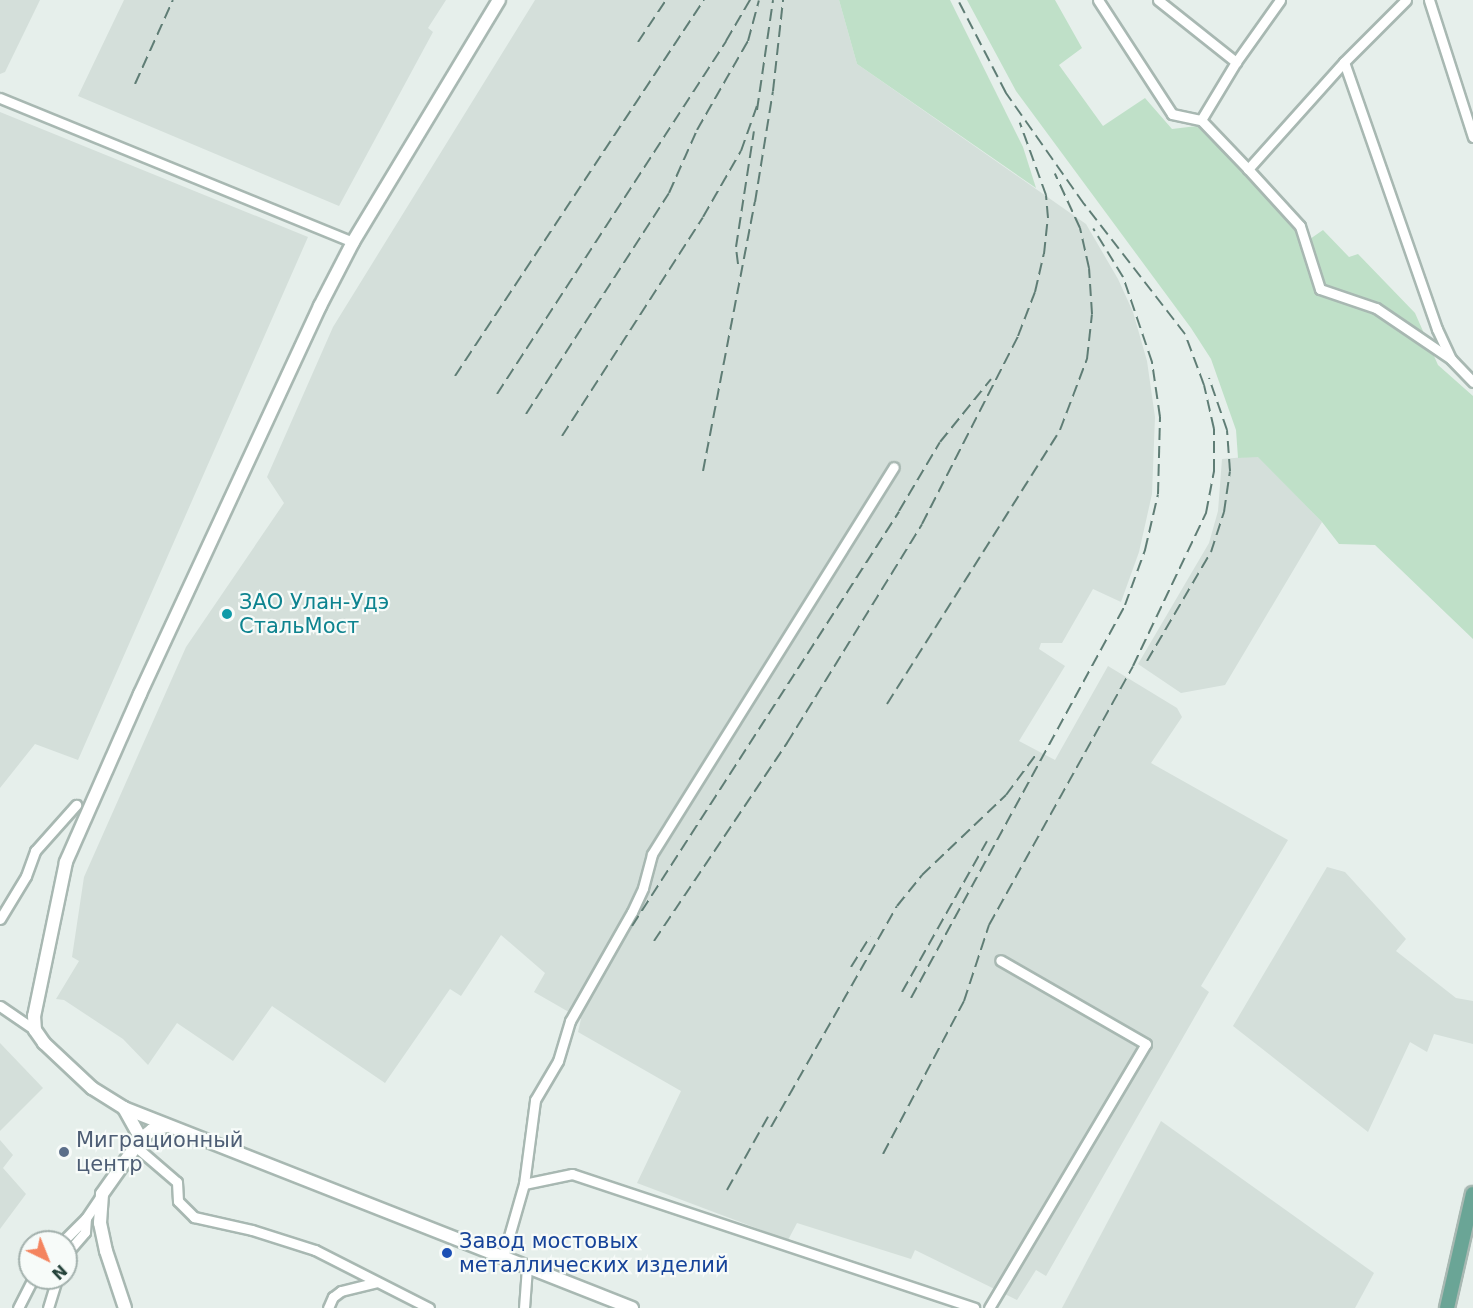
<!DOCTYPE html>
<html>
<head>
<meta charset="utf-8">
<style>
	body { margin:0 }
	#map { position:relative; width:1473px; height:1308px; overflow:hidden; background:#e6efeb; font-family:"DejaVu Sans",sans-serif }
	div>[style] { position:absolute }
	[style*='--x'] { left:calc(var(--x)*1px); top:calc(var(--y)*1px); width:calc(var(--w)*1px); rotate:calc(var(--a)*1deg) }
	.built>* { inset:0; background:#d4dfda }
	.green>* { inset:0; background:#bfe0c8 }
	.roads { filter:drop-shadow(2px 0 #a8b8b2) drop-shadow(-2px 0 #a8b8b2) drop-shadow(0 2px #a8b8b2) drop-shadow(0 -2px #a8b8b2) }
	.street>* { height:9px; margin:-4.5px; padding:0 4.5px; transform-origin:4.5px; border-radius:4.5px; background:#fff }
	.secondary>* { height:12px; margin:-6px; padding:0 6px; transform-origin:6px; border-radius:6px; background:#fff }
	.primary>* { height:14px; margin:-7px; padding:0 7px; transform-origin:7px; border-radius:7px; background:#6aa596 }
	.rail>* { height:2px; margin-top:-1px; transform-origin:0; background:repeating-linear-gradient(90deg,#5f7d75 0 12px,transparent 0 18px) }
	.dots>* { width:16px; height:16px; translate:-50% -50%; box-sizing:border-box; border:3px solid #f7fbf9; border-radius:50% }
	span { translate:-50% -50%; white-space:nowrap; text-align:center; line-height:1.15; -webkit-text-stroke:4.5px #f7fbf9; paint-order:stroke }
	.culture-label { font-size:21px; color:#0d838f }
	.left { translate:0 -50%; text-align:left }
	.service-label { font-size:21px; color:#4e5e75 }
	.transit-label { font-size:21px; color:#164399 }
	.north { position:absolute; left:18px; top:1230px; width:60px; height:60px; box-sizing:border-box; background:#f7fbf9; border:2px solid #a3b1ad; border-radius:50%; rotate:137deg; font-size:16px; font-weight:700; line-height:24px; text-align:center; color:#24423a }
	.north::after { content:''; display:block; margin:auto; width:21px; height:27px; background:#f4845f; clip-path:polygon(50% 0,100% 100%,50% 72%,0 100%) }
</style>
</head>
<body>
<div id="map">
	<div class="built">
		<div style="clip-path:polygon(0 0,40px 0,5px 72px,0 74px)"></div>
		<div style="clip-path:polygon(124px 0,446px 0,428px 28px,433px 32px,339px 206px,78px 96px)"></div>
		<div style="clip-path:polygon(535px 0,839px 0,857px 64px,1086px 224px,1118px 279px,1133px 312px,1147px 361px,1155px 417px,1152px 494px,1139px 552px,1121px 602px,1093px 589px,1062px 643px,1041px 643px,1039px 649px,1065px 666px,1019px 741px,1055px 760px,1108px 666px,1177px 708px,1182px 717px,1151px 763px,1288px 840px,1201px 986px,1209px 992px,1046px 1276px,1036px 1270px,1017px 1300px,915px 1250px,911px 1259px,797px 1223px,788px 1240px,637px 1183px,681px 1091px,578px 1032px,581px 1019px,534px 992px,545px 973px,501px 935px,461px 996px,450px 989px,385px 1083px,272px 1006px,233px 1061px,177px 1023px,148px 1065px,123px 1039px,64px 1000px,56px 999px,79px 961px,72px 957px,84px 877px,186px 647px,284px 503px,267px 477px,333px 327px)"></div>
		<div style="clip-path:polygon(0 112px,308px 237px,78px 760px,35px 744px,0 788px)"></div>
		<div style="clip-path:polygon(1258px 456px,1322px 522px,1225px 685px,1181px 693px,1138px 664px,1209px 543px,1218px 511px,1222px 459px)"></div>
		<div style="clip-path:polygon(1327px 867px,1345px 872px,1406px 939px,1396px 951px,1456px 998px,1473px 1001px,1473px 1044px,1434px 1034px,1427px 1052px,1410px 1042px,1368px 1132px,1233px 1026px)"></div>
		<div style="clip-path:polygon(0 1043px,43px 1088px,0 1131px)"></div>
		<div style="clip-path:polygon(1161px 1121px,1374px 1273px,1355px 1308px,1062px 1308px)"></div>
		<div style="clip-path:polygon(0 1140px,13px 1155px,3px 1168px,26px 1194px,0 1229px)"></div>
	</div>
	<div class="green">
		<div style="clip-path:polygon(839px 0,950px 0,1023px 147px,1036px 188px,857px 64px)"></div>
		<div style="clip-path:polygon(967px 0,1055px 0,1082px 48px,1059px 65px,1103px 126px,1145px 98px,1172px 129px,1197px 126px,1310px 239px,1323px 230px,1349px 257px,1358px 254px,1415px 313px,1438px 365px,1473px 396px,1473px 639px,1375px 545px,1339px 544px,1322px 522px,1258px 457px,1238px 458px,1236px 430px,1211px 359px,1191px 328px,1016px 91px)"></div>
	</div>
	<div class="roads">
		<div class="street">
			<div style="--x:1098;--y:0;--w:136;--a:57"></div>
			<div style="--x:1172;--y:114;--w:30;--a:12"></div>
			<div style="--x:1158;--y:0;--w:100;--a:38.5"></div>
			<div style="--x:1406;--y:0;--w:88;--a:135"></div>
			<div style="--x:1344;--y:62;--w:144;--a:131.9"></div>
			<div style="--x:1248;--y:169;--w:77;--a:47.6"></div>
			<div style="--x:1300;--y:226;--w:66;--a:72.4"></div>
			<div style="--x:1320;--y:289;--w:59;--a:18.7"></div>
			<div style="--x:1376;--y:308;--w:91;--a:34.2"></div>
			<div style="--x:1451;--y:359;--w:32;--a:46"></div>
			<div style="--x:1429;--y:0;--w:144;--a:72.2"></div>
			<div style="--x:1344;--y:62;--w:283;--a:70.8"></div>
			<div style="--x:1437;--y:329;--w:33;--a:65"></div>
			<div style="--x:0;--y:98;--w:381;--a:22.2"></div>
			<div style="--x:1248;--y:169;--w:68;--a:-133.8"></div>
			<div style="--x:1201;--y:120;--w:68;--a:-58.9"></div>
			<div style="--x:1236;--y:62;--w:76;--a:-54.6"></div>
			<div style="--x:0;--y:919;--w:50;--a:-58.8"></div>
			<div style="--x:26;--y:876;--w:27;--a:-70"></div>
			<div style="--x:35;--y:851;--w:62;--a:-48.3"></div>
			<div style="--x:0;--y:1006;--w:42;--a:34.4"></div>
			<div style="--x:135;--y:1146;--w:55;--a:40.6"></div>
			<div style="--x:177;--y:1182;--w:19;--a:87"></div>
			<div style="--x:178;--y:1201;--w:23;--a:45"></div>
			<div style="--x:194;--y:1217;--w:59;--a:12.6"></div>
			<div style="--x:252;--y:1230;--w:66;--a:17.6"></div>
			<div style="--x:315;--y:1250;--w:128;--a:27"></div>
			<div style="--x:524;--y:1184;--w:85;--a:-82.5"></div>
			<div style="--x:535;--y:1100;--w:45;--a:-59.5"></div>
			<div style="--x:558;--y:1061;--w:42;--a:-73.3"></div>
			<div style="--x:570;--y:1021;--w:125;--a:-60.4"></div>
			<div style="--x:632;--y:912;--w:26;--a:-65"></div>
			<div style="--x:643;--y:888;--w:35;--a:-75"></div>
			<div style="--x:652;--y:854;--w:456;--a:-58"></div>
			<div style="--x:62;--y:1242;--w:34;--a:-45"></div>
			<div style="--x:86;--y:1218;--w:29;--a:-56"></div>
			<div style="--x:66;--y:1254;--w:29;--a:-49"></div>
			<div style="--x:85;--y:1232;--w:14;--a:-86"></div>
			<div style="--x:503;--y:1257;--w:76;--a:-74"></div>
			<div style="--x:524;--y:1184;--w:49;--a:-11.8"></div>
			<div style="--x:572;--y:1174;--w:424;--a:18.4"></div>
			<div style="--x:18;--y:1308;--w:34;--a:-63"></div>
			<div style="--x:48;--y:1308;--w:31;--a:-73"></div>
			<div style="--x:328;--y:1308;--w:12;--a:-66"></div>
			<div style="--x:333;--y:1297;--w:10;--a:-37"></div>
			<div style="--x:341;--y:1291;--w:37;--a:-14"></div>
			<div style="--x:524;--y:1308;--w:41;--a:-85.8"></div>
			<div style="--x:989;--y:1308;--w:307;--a:-59.3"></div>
			<div style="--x:1146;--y:1044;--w:168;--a:-150.1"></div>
		</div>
		<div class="secondary">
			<div style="--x:499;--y:0;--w:283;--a:121.1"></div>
			<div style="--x:353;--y:242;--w:72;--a:117.3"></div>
			<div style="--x:320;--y:306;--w:428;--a:114.9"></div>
			<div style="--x:140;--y:694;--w:184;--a:113.8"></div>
			<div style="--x:66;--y:862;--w:157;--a:101.7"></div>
			<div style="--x:34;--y:1016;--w:14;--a:86"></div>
			<div style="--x:35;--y:1030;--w:16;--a:55"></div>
			<div style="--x:44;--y:1043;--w:66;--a:43.2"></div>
			<div style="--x:92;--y:1088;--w:38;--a:32"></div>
			<div style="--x:124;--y:1108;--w:546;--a:21.49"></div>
			<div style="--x:124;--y:1108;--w:35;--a:61"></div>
			<div style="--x:125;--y:1308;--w:60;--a:-108.4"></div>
			<div style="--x:106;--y:1251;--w:29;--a:-102"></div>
			<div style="--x:100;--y:1223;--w:29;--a:-86"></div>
			<div style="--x:102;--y:1194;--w:67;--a:-54.7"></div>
			<div style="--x:141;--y:1139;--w:14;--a:-39"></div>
			<div style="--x:152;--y:1130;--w:15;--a:-16"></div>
		</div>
		<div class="primary">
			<div style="--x:1447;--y:1308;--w:117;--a:-77.2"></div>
		</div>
	</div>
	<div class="rail">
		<div style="--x:638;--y:42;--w:50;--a:-56.3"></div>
		<div style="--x:135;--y:84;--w:92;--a:-65.7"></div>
		<div style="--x:757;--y:110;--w:111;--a:-81.7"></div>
		<div style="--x:738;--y:264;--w:17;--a:-97"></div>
		<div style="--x:736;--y:247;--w:117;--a:-81.2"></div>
		<div style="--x:455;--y:376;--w:451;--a:-56.5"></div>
		<div style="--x:497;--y:394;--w:421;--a:-57"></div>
		<div style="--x:726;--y:41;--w:48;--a:-59.7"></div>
		<div style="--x:526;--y:414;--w:263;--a:-57.1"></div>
		<div style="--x:669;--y:193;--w:69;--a:-66"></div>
		<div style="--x:697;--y:130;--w:103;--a:-60.2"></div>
		<div style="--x:748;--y:41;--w:42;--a:-75"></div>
		<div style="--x:562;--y:436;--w:260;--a:-57.2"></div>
		<div style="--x:703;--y:217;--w:76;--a:-60.1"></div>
		<div style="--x:741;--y:151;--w:51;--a:-70.5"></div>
		<div style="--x:703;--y:471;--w:274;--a:-79.1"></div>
		<div style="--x:755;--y:202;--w:112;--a:-80.8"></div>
		<div style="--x:773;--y:91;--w:92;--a:-83.7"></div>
		<div style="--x:1147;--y:661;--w:126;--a:-59.6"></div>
		<div style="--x:1211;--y:552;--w:42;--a:-72"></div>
		<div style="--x:1224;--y:512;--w:41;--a:-81.7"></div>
		<div style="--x:1230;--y:471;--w:41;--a:-94.2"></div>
		<div style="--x:1227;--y:430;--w:55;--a:-109.1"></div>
		<div style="--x:887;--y:704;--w:324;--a:-57.7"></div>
		<div style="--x:1060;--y:430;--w:76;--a:-69.2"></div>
		<div style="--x:1087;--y:359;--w:45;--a:-83.7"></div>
		<div style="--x:1092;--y:314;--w:46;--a:-93.7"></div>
		<div style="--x:1089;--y:268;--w:41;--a:-102.7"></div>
		<div style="--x:1080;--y:228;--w:60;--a:-114.8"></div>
		<div style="--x:632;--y:926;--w:493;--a:-57.2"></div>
		<div style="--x:899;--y:511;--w:80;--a:-59.3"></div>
		<div style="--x:940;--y:442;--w:81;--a:-51"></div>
		<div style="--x:654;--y:941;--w:239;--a:-56.1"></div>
		<div style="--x:787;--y:743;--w:257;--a:-58.3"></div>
		<div style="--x:922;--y:524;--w:211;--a:-62.9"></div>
		<div style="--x:1018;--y:336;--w:47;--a:-68.9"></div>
		<div style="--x:1035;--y:292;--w:39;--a:-77"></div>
		<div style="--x:1044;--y:254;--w:36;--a:-84"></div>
		<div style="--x:1048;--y:218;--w:23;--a:-95"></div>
		<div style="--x:1046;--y:195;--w:77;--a:-109.9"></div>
		<div style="--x:851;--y:967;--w:36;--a:-58"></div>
		<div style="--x:902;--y:992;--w:173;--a:-60.6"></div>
		<div style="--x:911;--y:998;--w:447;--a:-61.4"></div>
		<div style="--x:1125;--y:605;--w:59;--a:-70"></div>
		<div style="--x:1145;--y:550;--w:57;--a:-76.9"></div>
		<div style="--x:1158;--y:494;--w:77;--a:-88.5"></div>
		<div style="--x:1160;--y:417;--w:56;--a:-98.3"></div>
		<div style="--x:1152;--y:362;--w:90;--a:-108.8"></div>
		<div style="--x:1123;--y:277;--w:57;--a:-121.5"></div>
		<div style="--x:771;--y:1127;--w:254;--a:-60.3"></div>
		<div style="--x:897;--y:906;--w:40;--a:-51"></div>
		<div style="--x:922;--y:875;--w:116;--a:-43.6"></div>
		<div style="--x:1006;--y:795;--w:49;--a:-53.4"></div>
		<div style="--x:883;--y:1154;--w:173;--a:-62.1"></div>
		<div style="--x:964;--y:1001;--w:80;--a:-71.8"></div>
		<div style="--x:989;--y:925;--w:296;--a:-60.9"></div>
		<div style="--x:1133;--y:666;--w:170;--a:-64.5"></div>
		<div style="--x:1206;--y:513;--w:43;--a:-79.2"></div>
		<div style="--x:1214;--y:471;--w:42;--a:-90"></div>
		<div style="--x:1214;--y:429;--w:45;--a:-102.8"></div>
		<div style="--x:1204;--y:385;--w:54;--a:-110.4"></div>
		<div style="--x:1185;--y:334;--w:165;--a:-127.8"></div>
		<div style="--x:1084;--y:204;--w:136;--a:-125.1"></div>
		<div style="--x:1006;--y:93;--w:105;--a:-117.3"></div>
		<div style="--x:727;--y:1190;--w:88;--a:-60.8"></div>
	</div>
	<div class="dots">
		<div style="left:227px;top:614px;background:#0f9aa8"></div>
		<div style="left:64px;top:1152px;background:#5c6f8a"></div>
		<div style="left:447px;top:1253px;background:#1a4fb4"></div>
	</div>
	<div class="culture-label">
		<span class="left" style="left:239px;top:614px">ЗАО Улан-Удэ<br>СтальМост</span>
	</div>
	<div class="service-label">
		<span class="left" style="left:76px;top:1152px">Миграционный<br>центр</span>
	</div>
	<div class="transit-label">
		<span class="left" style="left:459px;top:1253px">Завод мостовых<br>металлических изделий</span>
	</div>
	<div class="north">N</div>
</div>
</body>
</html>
